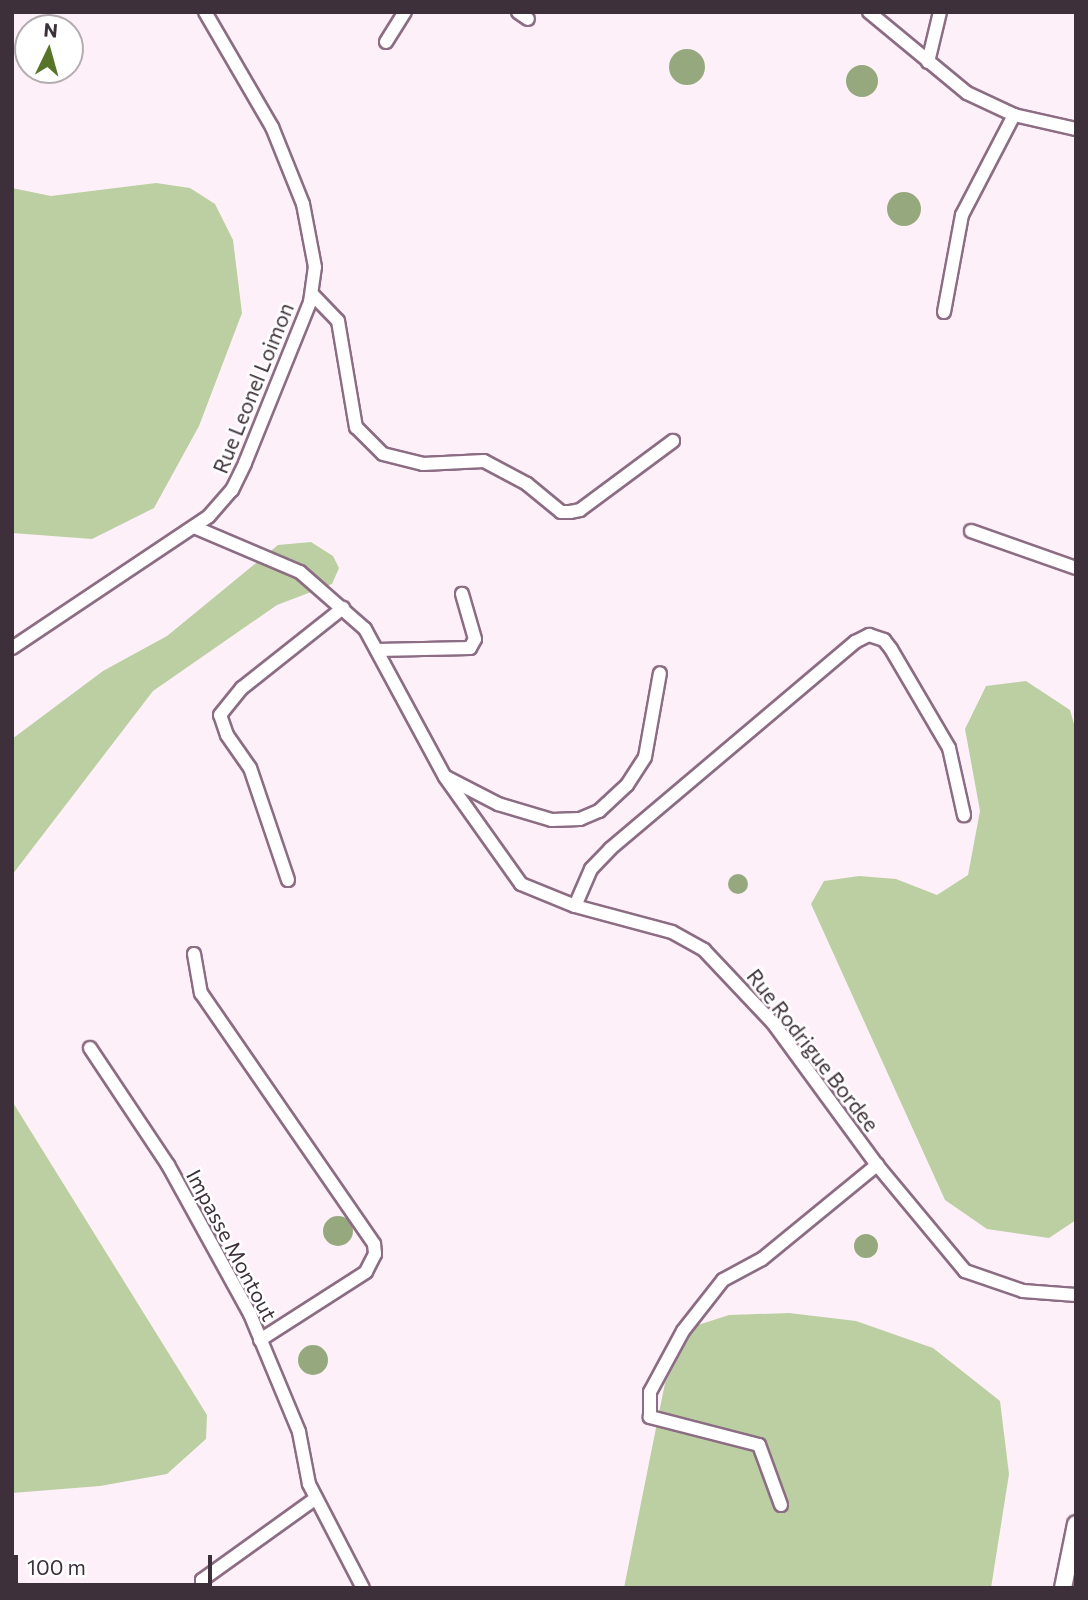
<!DOCTYPE html>
<html>
<head>
<meta charset="utf-8">
<style>
	body { margin:0 }
	#map { position:relative; width:1088px; height:1600px; overflow:hidden; background:#fef0f9; font-family:Commissioner,sans-serif }
	div>[style] { position:absolute }
	[style*='--x'] { left:calc(var(--x)*1px); top:calc(var(--y)*1px); width:calc(var(--w)*1px); rotate:calc(var(--a)*1deg) }
	.forest>* { inset:0; background:#bbcfa2 }
	.water>* { inset:0; background:#96a97e }
	.round { border-radius:50% }
	.roads { filter:drop-shadow(2px 0 #8c6d83) drop-shadow(-2px 0 #8c6d83) drop-shadow(0 2px #8c6d83) drop-shadow(0 -2px #8c6d83) }
	.minor>* { height:12px; margin:-6px; padding:0 6px; transform-origin:6px; border-radius:6px; background:#fff }
	.tertiary>* { height:16px; margin:-8px; padding:0 8px; transform-origin:8px; border-radius:8px; background:#fff }
	span { translate:-50% -50%; white-space:nowrap; text-align:center; line-height:1.15; -webkit-text-stroke:5px #fff; paint-order:stroke }
	.street-label { font-size:21px; color:#3e303a }
	.frame { position:absolute; inset:0; border:14px solid #3e303a; pointer-events:none }
	.north { position:absolute; left:14px; top:14px; width:70px; height:70px; box-sizing:border-box; background:#fff; border:2px solid #b2acb0; border-radius:50%; rotate:5deg; font-size:19px; font-weight:700; line-height:28px; text-align:center; color:#3e303a }
	.north::after { content:''; display:block; margin:auto; width:24px; height:32px; background:#587428; clip-path:polygon(50% 0,100% 100%,50% 72%,0 100%) }
	.scale { position:absolute; left:14px; top:1555px; width:198px; height:32px; box-sizing:border-box; border:4px solid #3e303a; border-top:0; padding-left:9px; font-size:21px; line-height:24px; white-space:nowrap; color:#3e303a; -webkit-text-stroke:5px #fff; paint-order:stroke }
</style>
</head>
<body>
<div id="map">
	<div class="forest">
		<div style="clip-path:polygon(156px 183px,190px 188px,215px 204px,233px 240px,242px 313px,199px 426px,154px 508px,92px 539px,12px 533px,12px 188px,51px 196px)"></div>
		<div style="clip-path:polygon(311px 542px,333px 556px,339px 568px,332px 584px,277px 605px,153px 691px,12px 875px,12px 739px,103px 671px,167px 636px,278px 545px)"></div>
		<div style="clip-path:polygon(1026px 681px,1070px 710px,1076px 731px,1076px 1220px,1049px 1238px,987px 1229px,945px 1200px,811px 904px,824px 881px,859px 876px,896px 879px,937px 895px,968px 875px,980px 811px,965px 729px,986px 686px)"></div>
		<div style="clip-path:polygon(12px 1101px,207px 1415px,206px 1439px,167px 1474px,100px 1486px,12px 1493px)"></div>
		<div style="clip-path:polygon(789px 1313px,856px 1321px,933px 1348px,1000px 1401px,1009px 1474px,991px 1588px,624px 1588px,665px 1383px,695px 1326px,729px 1315px)"></div>
	</div>
	<div class="water">
		<div class="round" style="left:669px;top:49px;width:36px;height:36px"></div>
		<div class="round" style="left:846px;top:65px;width:32px;height:32px"></div>
		<div class="round" style="left:887px;top:192px;width:34px;height:34px"></div>
		<div class="round" style="left:728px;top:874px;width:20px;height:20px"></div>
		<div class="round" style="left:323px;top:1216px;width:30px;height:30px"></div>
		<div class="round" style="left:854px;top:1234px;width:24px;height:24px"></div>
		<div class="round" style="left:298px;top:1345px;width:30px;height:30px"></div>
	</div>
	<div class="roads">
		<div class="minor">
			<div style="--x:518;--y:12;--w:12;--a:35"></div>
			<div style="--x:869;--y:12;--w:127;--a:39.6"></div>
			<div style="--x:967;--y:93;--w:52;--a:25.1"></div>
			<div style="--x:1014;--y:115;--w:64;--a:12.7"></div>
			<div style="--x:386;--y:42;--w:36;--a:-58"></div>
			<div style="--x:928;--y:62;--w:51;--a:-76.5"></div>
			<div style="--x:312;--y:294;--w:37;--a:46"></div>
			<div style="--x:338;--y:321;--w:108;--a:80.4"></div>
			<div style="--x:356;--y:427;--w:38;--a:45"></div>
			<div style="--x:383;--y:454;--w:41;--a:14"></div>
			<div style="--x:423;--y:464;--w:61;--a:-2.8"></div>
			<div style="--x:484;--y:461;--w:49;--a:28.1"></div>
			<div style="--x:527;--y:484;--w:44;--a:39.5"></div>
			<div style="--x:561;--y:512;--w:9;--a:0"></div>
			<div style="--x:570;--y:512;--w:10;--a:-11"></div>
			<div style="--x:580;--y:510;--w:116;--a:-36.6"></div>
			<div style="--x:944;--y:312;--w:99;--a:-79.5"></div>
			<div style="--x:962;--y:215;--w:113;--a:-62.5"></div>
			<div style="--x:194;--y:527;--w:115;--a:23"></div>
			<div style="--x:300;--y:572;--w:86;--a:41.2"></div>
			<div style="--x:365;--y:629;--w:168;--a:61.6"></div>
			<div style="--x:445;--y:777;--w:131;--a:54.6"></div>
			<div style="--x:521;--y:884;--w:58;--a:22.2"></div>
			<div style="--x:575;--y:906;--w:100;--a:15"></div>
			<div style="--x:672;--y:932;--w:37;--a:29"></div>
			<div style="--x:704;--y:950;--w:100;--a:46.6"></div>
			<div style="--x:773;--y:1023;--w:176;--a:53.8"></div>
			<div style="--x:877;--y:1165;--w:138;--a:50.3"></div>
			<div style="--x:965;--y:1271;--w:61;--a:19"></div>
			<div style="--x:1023;--y:1291;--w:53;--a:4.3"></div>
			<div style="--x:971;--y:531;--w:111;--a:19.4"></div>
			<div style="--x:12;--y:648;--w:237;--a:-33.8"></div>
			<div style="--x:209;--y:516;--w:35;--a:-49"></div>
			<div style="--x:232;--y:490;--w:30;--a:-64"></div>
			<div style="--x:245;--y:463;--w:174;--a:-68"></div>
			<div style="--x:310;--y:302;--w:35;--a:-82"></div>
			<div style="--x:315;--y:267;--w:64;--a:-100.8"></div>
			<div style="--x:303;--y:204;--w:83;--a:-111.9"></div>
			<div style="--x:272;--y:127;--w:133;--a:-120.2"></div>
			<div style="--x:377;--y:650;--w:93;--a:-1.2"></div>
			<div style="--x:470;--y:648;--w:10;--a:-61"></div>
			<div style="--x:475;--y:639;--w:47;--a:-106.1"></div>
			<div style="--x:446;--y:777;--w:59;--a:27.4"></div>
			<div style="--x:498;--y:804;--w:56;--a:16.5"></div>
			<div style="--x:552;--y:820;--w:28;--a:-2"></div>
			<div style="--x:580;--y:819;--w:21;--a:-23"></div>
			<div style="--x:599;--y:811;--w:38;--a:-43"></div>
			<div style="--x:627;--y:785;--w:33;--a:-57"></div>
			<div style="--x:645;--y:757;--w:85;--a:-79.9"></div>
			<div style="--x:288;--y:880;--w:118;--a:-108.7"></div>
			<div style="--x:250;--y:768;--w:40;--a:-124.9"></div>
			<div style="--x:227;--y:735;--w:21;--a:-109"></div>
			<div style="--x:220;--y:715;--w:35;--a:-51"></div>
			<div style="--x:242;--y:688;--w:129;--a:-38.4"></div>
			<div style="--x:575;--y:906;--w:40;--a:-66.6"></div>
			<div style="--x:591;--y:869;--w:28;--a:-46"></div>
			<div style="--x:610;--y:849;--w:321;--a:-40.2"></div>
			<div style="--x:855;--y:642;--w:16;--a:-27"></div>
			<div style="--x:869;--y:635;--w:16;--a:18"></div>
			<div style="--x:884;--y:640;--w:11;--a:52"></div>
			<div style="--x:891;--y:649;--w:115;--a:59.6"></div>
			<div style="--x:949;--y:748;--w:69;--a:77.4"></div>
			<div style="--x:194;--y:954;--w:40;--a:80"></div>
			<div style="--x:201;--y:993;--w:305;--a:55.4"></div>
			<div style="--x:374;--y:1244;--w:10;--a:84"></div>
			<div style="--x:375;--y:1254;--w:20;--a:117"></div>
			<div style="--x:366;--y:1272;--w:126;--a:147.3"></div>
			<div style="--x:90;--y:1048;--w:141;--a:56.3"></div>
			<div style="--x:168;--y:1165;--w:170;--a:61.2"></div>
			<div style="--x:250;--y:1314;--w:128;--a:67.4"></div>
			<div style="--x:299;--y:1432;--w:53;--a:79.1"></div>
			<div style="--x:309;--y:1484;--w:117;--a:62.6"></div>
			<div style="--x:781;--y:1505;--w:64;--a:-110.1"></div>
			<div style="--x:759;--y:1445;--w:113;--a:-165.6"></div>
			<div style="--x:650;--y:1417;--w:25;--a:-90"></div>
			<div style="--x:650;--y:1392;--w:69;--a:-61.6"></div>
			<div style="--x:683;--y:1331;--w:65;--a:-51.9"></div>
			<div style="--x:723;--y:1280;--w:44;--a:-28.3"></div>
			<div style="--x:762;--y:1259;--w:149;--a:-39.3"></div>
			<div style="--x:202;--y:1588;--w:8;--a:-90"></div>
			<div style="--x:202;--y:1580;--w:140;--a:-35.7"></div>
		</div>
		<div class="tertiary">
			<div style="--x:1063;--y:1588;--w:65;--a:-78.5"></div>
		</div>
	</div>
	<div class="street-label">
		<span style="left:253px;top:388px;rotate:-68deg">Rue Leonel Loimon</span>
		<span style="left:813px;top:1050px;rotate:52deg">Rue Rodrigue Bordee</span>
		<span style="left:232px;top:1245px;rotate:62deg">Impasse Montout</span>
	</div>
	<div class="frame"></div>
	<div class="north">N</div>
	<div class="scale">100 m</div>
</div>
</body>
</html>
